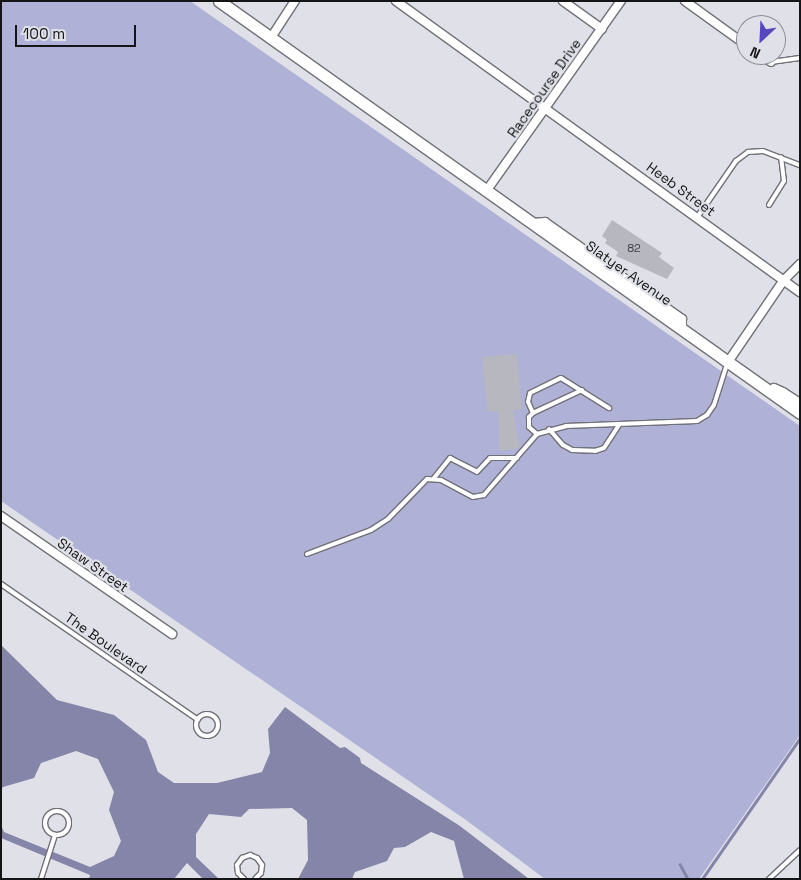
<!DOCTYPE html>
<html>
<head>
<meta charset="utf-8">
<style>
	body { margin:0 }
	#map { position:relative; width:801px; height:880px; overflow:hidden; background:#e0e0e8; font-family:"Space Grotesk",sans-serif }
	div>[style] { position:absolute }
	[style*='--x'] { left:calc(var(--x)*1px); top:calc(var(--y)*1px); width:calc(var(--w)*1px); rotate:calc(var(--a)*1deg) }
	.green>* { inset:0; background:#afb1d6 }
	.water>* { inset:0; background:#8485a8 }
	.stream>* { height:2.5px; margin:-1.25px; padding:0 1.25px; transform-origin:1.25px; border-radius:1.25px; background:#8485a8 }
	.building>* { inset:0; background:#b6b7bf }
	.roads { filter:drop-shadow(1px 0 #707077) drop-shadow(-1px 0 #707077) drop-shadow(0 1px #707077) drop-shadow(0 -1px #707077) }
	.service>* { height:4px; margin:-2px; padding:0 2px; transform-origin:2px; border-radius:2px; background:#fff }
	.service>.ring { margin:-2px; padding:0; box-sizing:content-box; background:none; border:4px solid #fff; border-radius:50% }
	.minor>* { height:8px; margin:-4px; padding:0 4px; transform-origin:4px; border-radius:4px; background:#fff }
	.secondary>* { height:11px; margin:-5.5px; padding:0 5.5px; transform-origin:5.5px; border-radius:5.5px; background:#fff }
	span { translate:-50% -50%; white-space:nowrap; text-align:center; line-height:1.15; -webkit-text-stroke:4.5px #e0e0e8; paint-order:stroke }
	.number-label { font-size:11px; color:#3d3e42 }
	.number-label span { -webkit-text-stroke-width:0 }
	.street-label { font-size:14px; color:#151518 }
	.frame { position:absolute; inset:0; border:2px solid #151518; pointer-events:none }
	.north { position:absolute; left:736px; top:15px; width:50px; height:50px; box-sizing:border-box; background:#e0e0e8; border:1px solid #8f8f95; border-radius:50%; rotate:205deg; font-size:14px; font-weight:700; line-height:20px; text-align:center; color:#151518 }
	.north::after { content:''; display:block; margin:auto; width:18px; height:22px; background:#5747bf; clip-path:polygon(50% 0,100% 100%,50% 72%,0 100%) }
	.scale { position:absolute; left:15px; top:25px; width:121px; height:22px; box-sizing:border-box; border:2px solid #151518; border-top:0; padding-left:6px; font-size:15px; line-height:18px; white-space:nowrap; color:#151518; -webkit-text-stroke:4px #e0e0e8; paint-order:stroke }
</style>
</head>
<body>
<div id="map">
	<div class="green">
		<div style="clip-path:polygon(1px 1px,190px 1px,800px 426px,800px 735px,699px 879px,545px 879px,466px 820px,1px 501px)"></div>
	</div>
	<div class="water">
		<div style="clip-path:polygon(1px 645px,57px 700px,114px 715px,146px 740px,158px 772px,174px 783px,217px 783px,262px 772px,270px 753px,268px 729px,285px 707px,340px 748px,345px 747px,360px 758px,361px 763px,460px 826px,529px 879px,464px 879px,454px 841px,431px 832px,405px 847px,394px 848px,387px 861px,355px 872px,352px 879px,298px 879px,308px 860px,307px 820px,292px 808px,249px 809px,241px 817px,209px 814px,196px 834px,196px 857px,219px 879px,203px 879px,187px 863px,174px 879px,89px 879px,90px 875px,1px 838px,1px 825px,4px 832px,90px 867px,114px 856px,121px 841px,109px 810px,114px 792px,98px 759px,76px 751px,41px 763px,34px 778px,3px 787px,1px 790px)"></div>
	</div>
	<div class="stream">
		<div style="--x:680;--y:864;--w:17;--a:62"></div>
		<div style="--x:702;--y:879;--w:172;--a:-55.2"></div>
	</div>
	<div class="building">
		<div style="clip-path:polygon(612px 220px,662px 253px,659px 257px,674px 268px,667px 279px,616px 256px,618px 252px,605px 243px,607px 240px,602px 236px)"></div>
		<div style="clip-path:polygon(517px 354px,522px 410px,513px 410px,520px 448px,499px 451px,498px 411px,488px 412px,482px 357px)"></div>
	</div>
	<div class="roads">
		<div class="service">
			<div style="--x:771;--y:62;--w:29;--a:-8"></div>
			<div style="--x:769;--y:205;--w:28;--a:-58"></div>
			<div style="--x:784;--y:181;--w:24;--a:-97"></div>
			<div style="--x:698;--y:216;--w:67;--a:-55.4"></div>
			<div style="--x:736;--y:161;--w:15;--a:-37"></div>
			<div style="--x:748;--y:152;--w:15;--a:-4"></div>
			<div style="--x:763;--y:151;--w:40;--a:21"></div>
			<div style="--x:582;--y:390;--w:54;--a:154.9"></div>
			<div style="--x:533;--y:413;--w:6;--a:135"></div>
			<div style="--x:529;--y:417;--w:10;--a:90"></div>
			<div style="--x:529;--y:427;--w:11;--a:41"></div>
			<div style="--x:537;--y:434;--w:30;--a:-15"></div>
			<div style="--x:566;--y:426;--w:131;--a:-2.2"></div>
			<div style="--x:697;--y:421;--w:12;--a:-31"></div>
			<div style="--x:707;--y:415;--w:12;--a:-55"></div>
			<div style="--x:714;--y:405;--w:43;--a:-72.4"></div>
			<div style="--x:533;--y:413;--w:12;--a:-114"></div>
			<div style="--x:528;--y:402;--w:9;--a:-77"></div>
			<div style="--x:530;--y:393;--w:34;--a:-26"></div>
			<div style="--x:561;--y:378;--w:57;--a:32"></div>
			<div style="--x:549;--y:429;--w:21;--a:49"></div>
			<div style="--x:563;--y:445;--w:10;--a:29"></div>
			<div style="--x:572;--y:450;--w:23;--a:2"></div>
			<div style="--x:595;--y:451;--w:9;--a:-18"></div>
			<div style="--x:604;--y:448;--w:27;--a:-57"></div>
			<div style="--x:434;--y:478;--w:26;--a:-51"></div>
			<div style="--x:450;--y:458;--w:30;--a:27"></div>
			<div style="--x:477;--y:472;--w:19;--a:-47"></div>
			<div style="--x:490;--y:458;--w:27;--a:0"></div>
			<div style="--x:307;--y:554;--w:68;--a:-20.6"></div>
			<div style="--x:371;--y:530;--w:20;--a:-33"></div>
			<div style="--x:388;--y:519;--w:56;--a:-45.7"></div>
			<div style="--x:427;--y:479;--w:14;--a:4"></div>
			<div style="--x:441;--y:480;--w:36;--a:28"></div>
			<div style="--x:473;--y:497;--w:11;--a:-10"></div>
			<div style="--x:484;--y:495;--w:81;--a:-49"></div>
			<div style="--x:1;--y:584;--w:239;--a:34.6"></div>
			<div class="ring" style="left:196px;top:714px;width:18px;height:18px"></div>
			<div class="ring" style="left:45px;top:811px;width:20px;height:20px"></div>
			<div style="--x:41;--y:879;--w:46;--a:-72.3"></div>
			<div style="--x:244;--y:879;--w:8;--a:-135"></div>
			<div style="--x:238;--y:873;--w:8;--a:-97"></div>
			<div style="--x:237;--y:865;--w:9;--a:-54"></div>
			<div style="--x:242;--y:858;--w:9;--a:-21"></div>
			<div style="--x:250;--y:855;--w:8;--a:23"></div>
			<div style="--x:257;--y:858;--w:9;--a:54"></div>
			<div style="--x:262;--y:865;--w:8;--a:97"></div>
			<div style="--x:261;--y:873;--w:8;--a:135"></div>
			<div style="--x:769;--y:879;--w:42;--a:-43.1"></div>
		</div>
		<div class="minor">
			<div style="--x:396;--y:1;--w:498;--a:35.8"></div>
			<div style="--x:563;--y:1;--w:48;--a:35.7"></div>
			<div style="--x:685;--y:1;--w:75;--a:35.8"></div>
			<div style="--x:274;--y:33;--w:38;--a:-57"></div>
			<div style="--x:760;--y:55;--w:13;--a:32"></div>
			<div style="--x:487;--y:190;--w:232;--a:-54.7"></div>
			<div style="--x:533;--y:223;--w:12;--a:-5"></div>
			<div style="--x:545;--y:222;--w:168;--a:35.3"></div>
			<div style="--x:682;--y:319;--w:10;--a:90"></div>
			<div style="--x:728;--y:362;--w:98;--a:-55.8"></div>
			<div style="--x:783;--y:281;--w:24;--a:-45"></div>
			<div style="--x:769;--y:392;--w:6;--a:-39"></div>
			<div style="--x:774;--y:388;--w:10;--a:24"></div>
			<div style="--x:783;--y:392;--w:20;--a:33"></div>
			<div style="--x:1;--y:516;--w:208;--a:34.6"></div>
		</div>
		<div class="secondary">
			<div style="--x:219;--y:1;--w:712;--a:35.34"></div>
		</div>
	</div>
	<div class="number-label">
		<span style="left:634px;top:248px">82</span>
	</div>
	<div class="street-label">
		<span style="left:544px;top:88px;rotate:-55deg">Racecourse Drive</span>
		<span style="left:681px;top:189px;rotate:36deg">Heeb Street</span>
		<span style="left:629px;top:273px;rotate:35deg">Slatyer Avenue</span>
		<span style="left:93px;top:565px;rotate:35deg">Shaw Street</span>
		<span style="left:106px;top:643px;rotate:35deg">The Boulevard</span>
	</div>
	<div class="frame"></div>
	<div class="north">N</div>
	<div class="scale">100 m</div>
</div>
</body>
</html>
